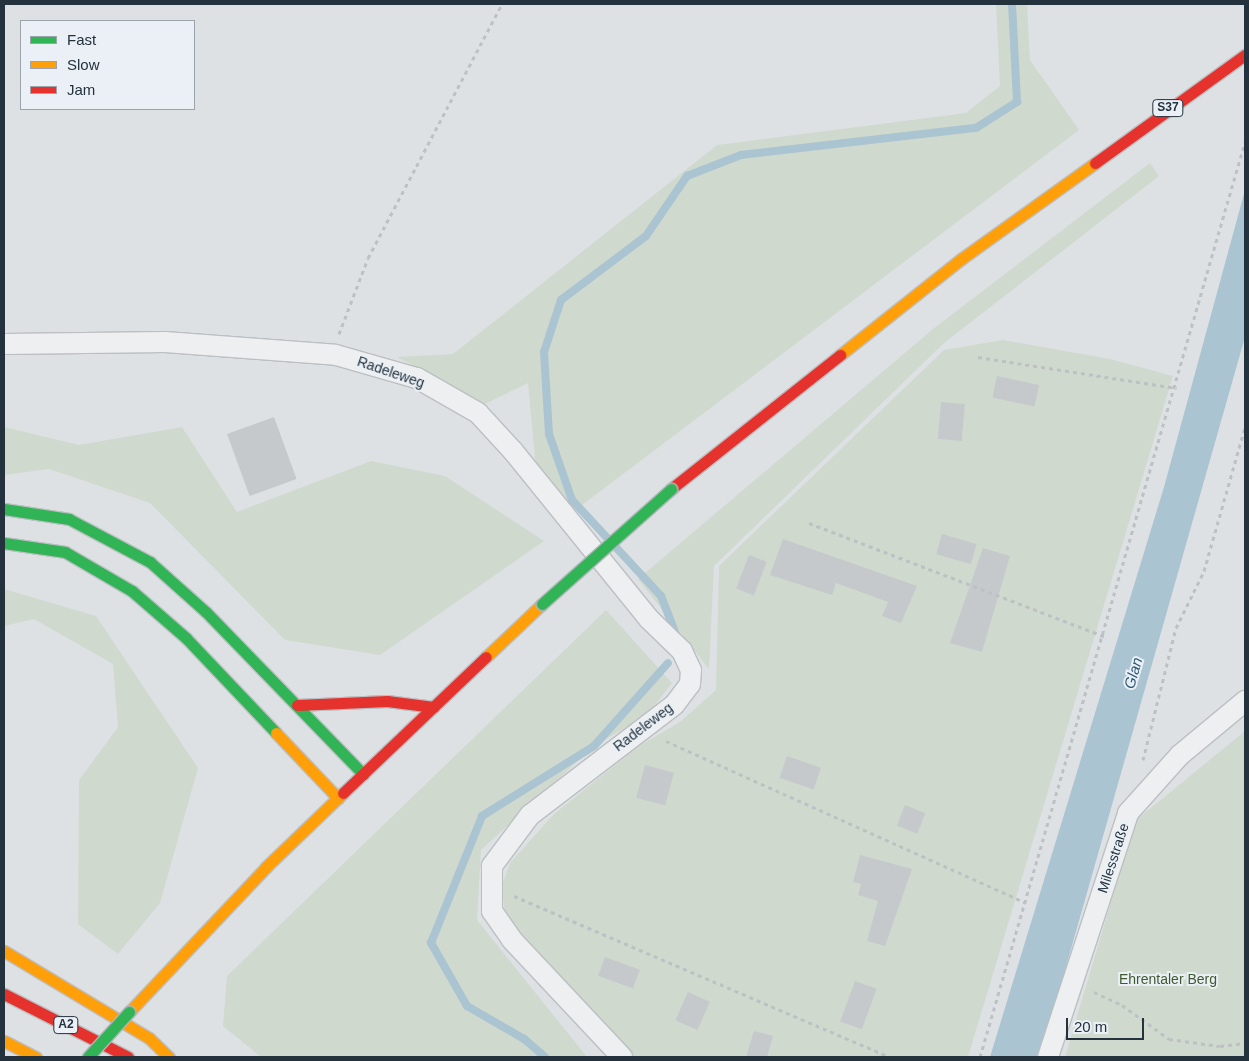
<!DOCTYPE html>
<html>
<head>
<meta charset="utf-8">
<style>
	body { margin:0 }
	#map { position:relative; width:1249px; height:1061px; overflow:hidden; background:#dee1e4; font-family:Arial,sans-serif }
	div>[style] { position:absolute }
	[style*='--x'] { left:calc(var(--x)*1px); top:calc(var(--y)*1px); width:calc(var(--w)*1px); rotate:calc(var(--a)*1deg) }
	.green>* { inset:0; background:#d0d9ce }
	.water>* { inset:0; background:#aac4d2 }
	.stream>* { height:8px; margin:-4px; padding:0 4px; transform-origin:4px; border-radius:4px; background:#aac4d2 }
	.building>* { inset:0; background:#c6c9cc; transform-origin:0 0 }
	.path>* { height:3px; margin-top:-1.5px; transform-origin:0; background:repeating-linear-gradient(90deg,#bdc1c4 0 4px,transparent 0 8px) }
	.roads { filter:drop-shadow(1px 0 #bcbfc2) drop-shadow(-1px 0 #bcbfc2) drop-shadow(0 1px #bcbfc2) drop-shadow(0 -1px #bcbfc2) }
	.street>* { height:20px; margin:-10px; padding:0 10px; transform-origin:10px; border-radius:10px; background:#edeff1 }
	.fast>* { height:11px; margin:-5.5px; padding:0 5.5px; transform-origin:5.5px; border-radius:5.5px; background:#30b455 }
	.slow>* { height:11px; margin:-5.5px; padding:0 5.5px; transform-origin:5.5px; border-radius:5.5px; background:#ff9f0a }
	.jam>* { height:11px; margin:-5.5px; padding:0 5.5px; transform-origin:5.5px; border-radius:5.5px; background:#e5322d }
	.bridges { filter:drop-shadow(1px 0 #b0b5b9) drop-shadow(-1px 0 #b0b5b9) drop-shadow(0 1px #b0b5b9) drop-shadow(0 -1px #b0b5b9) }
	.fast-bridge>* { height:11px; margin:-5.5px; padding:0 5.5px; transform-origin:5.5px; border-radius:5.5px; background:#30b455 }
	span { translate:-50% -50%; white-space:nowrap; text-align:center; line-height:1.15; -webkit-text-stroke:4px #eaf0f5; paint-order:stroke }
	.shield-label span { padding:1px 4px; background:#eaf0f5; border:1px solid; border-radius:4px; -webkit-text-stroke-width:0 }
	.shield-label { font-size:12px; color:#24323e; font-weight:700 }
	.street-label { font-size:14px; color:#24323e }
	.park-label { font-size:14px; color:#405b30 }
	.water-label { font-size:15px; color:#2c5975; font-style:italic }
	.frame { position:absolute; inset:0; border:5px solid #24323e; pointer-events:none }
	.legend { position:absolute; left:20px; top:20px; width:175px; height:90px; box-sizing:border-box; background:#eaf0f5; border:1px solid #9ba4ac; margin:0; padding:6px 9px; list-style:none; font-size:15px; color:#24323e }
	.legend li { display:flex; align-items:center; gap:10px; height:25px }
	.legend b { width:25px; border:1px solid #9ba4ac }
	.scale { position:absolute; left:1066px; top:1018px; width:78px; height:22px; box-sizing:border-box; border:2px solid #24323e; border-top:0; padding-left:6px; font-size:15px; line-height:18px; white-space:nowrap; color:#24323e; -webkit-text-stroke:4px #eaf0f5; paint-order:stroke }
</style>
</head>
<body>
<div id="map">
	<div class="green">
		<div style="clip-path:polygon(996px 4px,1027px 4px,1030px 60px,1079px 130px,574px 511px,536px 469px,528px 383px,485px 404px,397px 357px,453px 354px,717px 145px,966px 113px,1000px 86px)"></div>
		<div style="clip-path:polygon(1150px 163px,1159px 176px,944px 343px,714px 566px,709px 669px,638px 579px,933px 329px)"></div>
		<div style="clip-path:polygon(1003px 340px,1110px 359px,1173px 376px,968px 1057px,633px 1057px,513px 929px,504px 907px,502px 885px,510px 863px,554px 814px,639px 746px,680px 722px,716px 690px,719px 566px,944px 350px)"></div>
		<div style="clip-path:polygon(4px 427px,79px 445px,182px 427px,237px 512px,371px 461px,445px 476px,544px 541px,380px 655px,285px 640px,150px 503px,49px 469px,4px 475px)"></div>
		<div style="clip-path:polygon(4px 589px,96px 616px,198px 768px,160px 903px,118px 954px,78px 924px,79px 780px,118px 727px,113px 664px,34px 619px,4px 626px)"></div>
		<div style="clip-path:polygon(606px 610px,672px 683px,646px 716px,594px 746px,481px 850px,477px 920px,587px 1057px,261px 1057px,223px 1026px,227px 976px)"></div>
		<div style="clip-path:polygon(1245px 731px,1245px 1057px,1065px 1057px,1135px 821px)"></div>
	</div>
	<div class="water">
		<div style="clip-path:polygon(1245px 190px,1245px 337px,1046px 1037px,1036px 1057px,990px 1057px,1164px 487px)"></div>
	</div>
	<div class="stream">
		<div style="--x:677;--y:637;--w:44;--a:-111.3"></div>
		<div style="--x:661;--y:596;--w:131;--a:-132.8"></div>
		<div style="--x:572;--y:500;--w:70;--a:-109.2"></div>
		<div style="--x:549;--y:434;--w:82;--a:-93.5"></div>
		<div style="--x:544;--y:352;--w:55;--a:-71.9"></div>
		<div style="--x:561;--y:300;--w:106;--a:-37"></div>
		<div style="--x:646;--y:236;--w:73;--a:-55.7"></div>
		<div style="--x:687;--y:176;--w:58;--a:-21.3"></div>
		<div style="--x:741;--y:155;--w:237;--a:-6.6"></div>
		<div style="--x:976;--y:128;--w:49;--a:-32.4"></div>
		<div style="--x:1017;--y:102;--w:98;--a:-92.9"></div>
		<div style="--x:545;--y:1057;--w:28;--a:-139"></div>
		<div style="--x:524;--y:1039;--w:66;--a:-149.9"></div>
		<div style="--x:467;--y:1006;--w:73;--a:-119.7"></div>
		<div style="--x:431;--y:943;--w:137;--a:-68.1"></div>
		<div style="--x:482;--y:816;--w:132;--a:-32"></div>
		<div style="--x:594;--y:746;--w:111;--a:-48.3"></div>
	</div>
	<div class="building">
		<div style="left:997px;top:376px;width:43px;height:22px;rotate:12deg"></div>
		<div style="left:941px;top:402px;width:24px;height:37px;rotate:5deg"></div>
		<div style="left:274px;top:417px;width:66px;height:50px;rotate:70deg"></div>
		<div style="left:942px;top:534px;width:36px;height:21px;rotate:16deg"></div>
		<div style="clip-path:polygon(783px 539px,917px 586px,901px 623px,882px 616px,888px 602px,836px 583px,832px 595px,770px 575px)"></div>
		<div style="clip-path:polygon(983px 548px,1010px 556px,982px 652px,950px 643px)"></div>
		<div style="left:749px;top:555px;width:19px;height:36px;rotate:21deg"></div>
		<div style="left:787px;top:756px;width:36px;height:23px;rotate:19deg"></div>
		<div style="left:645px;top:765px;width:30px;height:34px;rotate:15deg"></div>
		<div style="left:905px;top:805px;width:22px;height:22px;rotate:22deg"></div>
		<div style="clip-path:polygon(860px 855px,912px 869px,885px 946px,867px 941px,878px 901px,858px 895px,861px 884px,853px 882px)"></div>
		<div style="left:605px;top:957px;width:37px;height:20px;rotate:20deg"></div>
		<div style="left:855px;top:981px;width:23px;height:43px;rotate:20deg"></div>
		<div style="left:688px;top:992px;width:24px;height:31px;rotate:24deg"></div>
		<div style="clip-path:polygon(754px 1031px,773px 1036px,767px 1057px,746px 1057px)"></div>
	</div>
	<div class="path">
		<div style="--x:339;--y:334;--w:81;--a:-69.1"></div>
		<div style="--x:368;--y:258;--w:287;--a:-62.2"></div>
		<div style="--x:978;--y:357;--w:201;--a:8.9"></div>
		<div style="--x:809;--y:523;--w:316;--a:21"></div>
		<div style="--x:666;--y:741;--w:395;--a:24.2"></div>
		<div style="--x:1143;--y:760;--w:136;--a:-76"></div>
		<div style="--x:1176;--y:628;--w:64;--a:-63.8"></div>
		<div style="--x:1204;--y:571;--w:150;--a:-74.1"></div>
		<div style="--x:514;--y:896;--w:408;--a:23.2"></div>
		<div style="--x:1094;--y:992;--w:31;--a:25"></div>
		<div style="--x:1122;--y:1005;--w:58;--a:35.9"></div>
		<div style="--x:1169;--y:1039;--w:51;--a:7.8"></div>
		<div style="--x:1220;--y:1046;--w:25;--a:-7"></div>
		<div style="--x:980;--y:1057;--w:953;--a:-73.85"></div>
	</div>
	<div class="roads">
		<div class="street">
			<div style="--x:4;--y:344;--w:161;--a:-0.7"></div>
			<div style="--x:165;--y:342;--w:171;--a:4.3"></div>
			<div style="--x:336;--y:355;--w:84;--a:15.9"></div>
			<div style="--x:417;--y:378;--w:70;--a:29.8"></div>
			<div style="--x:478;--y:413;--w:52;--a:47.4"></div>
			<div style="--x:513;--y:451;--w:216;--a:51"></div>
			<div style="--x:649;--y:619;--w:46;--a:44.1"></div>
			<div style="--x:682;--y:651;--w:21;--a:65"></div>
			<div style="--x:691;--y:670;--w:14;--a:94"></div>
			<div style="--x:690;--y:684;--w:26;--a:127"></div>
			<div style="--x:674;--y:705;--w:181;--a:142.6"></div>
			<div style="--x:530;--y:815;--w:64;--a:126.7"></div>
			<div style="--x:492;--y:866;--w:45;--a:90"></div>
			<div style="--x:492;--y:911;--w:35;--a:55"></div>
			<div style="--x:512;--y:940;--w:161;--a:46.8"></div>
			<div style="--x:1048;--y:1057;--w:257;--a:-71.8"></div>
			<div style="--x:1128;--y:813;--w:78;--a:-48.1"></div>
			<div style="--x:1180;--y:755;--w:85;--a:-39.7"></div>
		</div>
		<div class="fast">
			<div style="--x:4;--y:509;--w:66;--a:8.7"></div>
			<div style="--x:69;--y:519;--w:92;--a:28"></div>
			<div style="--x:150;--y:562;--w:75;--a:41.8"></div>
			<div style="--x:206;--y:612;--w:226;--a:45.9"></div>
			<div style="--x:4;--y:543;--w:62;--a:8.4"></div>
			<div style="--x:65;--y:552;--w:78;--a:30.2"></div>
			<div style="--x:132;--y:591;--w:72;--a:41"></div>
			<div style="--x:186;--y:638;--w:131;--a:46.5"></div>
		</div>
		<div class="slow">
			<div style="--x:840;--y:355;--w:154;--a:-38.4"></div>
			<div style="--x:961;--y:259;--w:165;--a:-35.6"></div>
			<div style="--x:486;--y:657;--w:77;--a:-43.4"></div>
			<div style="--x:276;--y:733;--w:90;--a:46.4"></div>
			<div style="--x:4;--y:951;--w:169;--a:31"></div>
			<div style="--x:149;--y:1038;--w:28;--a:44"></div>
			<div style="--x:129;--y:1012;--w:199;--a:-46.6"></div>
			<div style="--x:266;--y:867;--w:107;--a:-43.9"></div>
			<div style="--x:4;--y:1041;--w:36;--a:27"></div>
		</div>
		<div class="jam">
			<div style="--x:1095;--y:163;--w:185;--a:-35.8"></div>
			<div style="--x:671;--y:489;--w:216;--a:-38.4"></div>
			<div style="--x:297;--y:705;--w:90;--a:-2.5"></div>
			<div style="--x:387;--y:701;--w:47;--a:7.3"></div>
			<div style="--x:343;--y:793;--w:197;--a:-43.6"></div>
			<div style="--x:4;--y:994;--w:139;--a:26.9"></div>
		</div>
	</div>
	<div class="bridges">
		<div class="fast-bridge">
			<div style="--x:542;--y:604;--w:173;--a:-41.7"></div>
			<div style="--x:88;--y:1057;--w:61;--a:-47.7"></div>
		</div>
	</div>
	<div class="shield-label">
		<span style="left:1168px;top:108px">S37</span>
		<span style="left:66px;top:1025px">A2</span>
	</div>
	<div class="street-label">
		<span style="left:391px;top:372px;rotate:19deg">Radeleweg</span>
		<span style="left:643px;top:727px;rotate:-37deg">Radeleweg</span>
		<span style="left:1113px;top:858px;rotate:-72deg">Milesstraße</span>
	</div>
	<div class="park-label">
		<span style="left:1168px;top:979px">Ehrentaler Berg</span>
	</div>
	<div class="water-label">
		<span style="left:1133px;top:673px;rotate:-74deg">Glan</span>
	</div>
	<div class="frame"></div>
	<ul class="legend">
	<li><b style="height:6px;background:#30b455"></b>Fast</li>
	<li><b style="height:6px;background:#ff9f0a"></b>Slow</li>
	<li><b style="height:6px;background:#e5322d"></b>Jam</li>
	</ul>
	<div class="scale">20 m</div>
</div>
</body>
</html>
